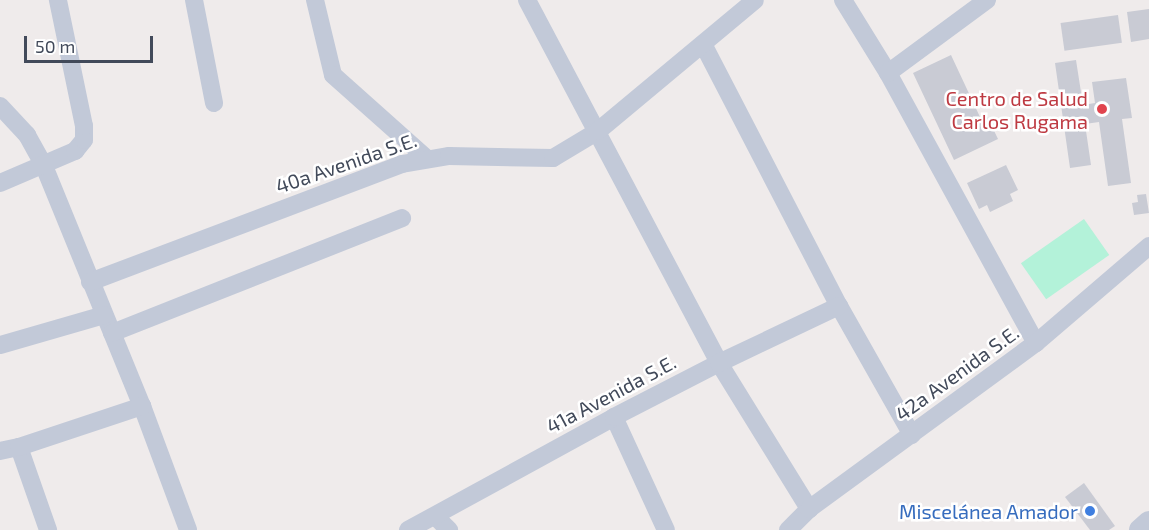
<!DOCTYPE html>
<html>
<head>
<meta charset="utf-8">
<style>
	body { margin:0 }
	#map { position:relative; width:1149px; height:530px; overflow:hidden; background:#efebeb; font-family:"Exo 2",sans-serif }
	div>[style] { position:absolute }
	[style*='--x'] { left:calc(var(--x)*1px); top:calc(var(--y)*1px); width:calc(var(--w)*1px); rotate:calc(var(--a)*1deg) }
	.green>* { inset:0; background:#b3f2d9; transform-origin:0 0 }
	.building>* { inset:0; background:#c9cbd4; transform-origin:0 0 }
	.minor>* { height:18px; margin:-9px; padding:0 9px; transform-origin:9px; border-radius:9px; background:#c2c9d8 }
	.tertiary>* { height:22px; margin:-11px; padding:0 11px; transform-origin:11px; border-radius:11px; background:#c2c9d8 }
	.dots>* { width:16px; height:16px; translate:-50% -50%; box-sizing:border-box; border:3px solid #fff; border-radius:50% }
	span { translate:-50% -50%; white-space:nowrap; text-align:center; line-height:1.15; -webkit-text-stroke:5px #fff; paint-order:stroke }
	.health-label { font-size:20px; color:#be3a42 }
	.right { translate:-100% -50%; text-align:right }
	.street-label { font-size:20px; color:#424a5a }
	.shop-label { font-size:20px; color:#366cbe }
	.scale { position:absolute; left:24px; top:36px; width:129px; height:27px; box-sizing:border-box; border:3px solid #424a5a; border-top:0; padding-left:8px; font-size:18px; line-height:21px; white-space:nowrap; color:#424a5a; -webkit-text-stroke:4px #fff; paint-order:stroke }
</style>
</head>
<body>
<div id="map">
	<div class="green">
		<div style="left:1084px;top:219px;width:44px;height:77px;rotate:55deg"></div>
	</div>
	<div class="building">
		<div style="clip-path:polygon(1149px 9px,1149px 39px,1131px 42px,1127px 12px)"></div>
		<div style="left:1118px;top:15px;width:28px;height:58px;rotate:82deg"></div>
		<div style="clip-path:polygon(951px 55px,980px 117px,986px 114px,998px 139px,954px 160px,913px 73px)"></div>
		<div style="clip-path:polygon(1076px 60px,1083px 105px,1095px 103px,1092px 82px,1126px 78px,1132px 118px,1122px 119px,1131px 183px,1108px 186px,1099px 122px,1085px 124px,1091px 165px,1070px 168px,1055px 63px)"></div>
		<div style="clip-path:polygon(1006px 165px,1018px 190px,1010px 194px,1013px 201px,990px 212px,987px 205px,979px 209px,967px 183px)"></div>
		<div style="clip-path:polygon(1146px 194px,1149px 213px,1134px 215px,1132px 203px,1138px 202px,1137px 195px)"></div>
		<div style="clip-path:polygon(1084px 483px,1115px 526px,1109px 530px,1090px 530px,1065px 497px)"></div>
	</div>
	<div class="minor">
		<div style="--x:194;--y:0;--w:105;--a:79"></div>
		<div style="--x:315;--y:0;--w:77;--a:76.5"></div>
		<div style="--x:333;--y:75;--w:125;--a:41.7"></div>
		<div style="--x:527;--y:0;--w:411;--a:62.1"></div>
		<div style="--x:719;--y:363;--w:172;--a:58.3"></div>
		<div style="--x:843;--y:0;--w:86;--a:58.3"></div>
		<div style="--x:888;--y:73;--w:308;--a:61.3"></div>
		<div style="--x:703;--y:44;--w:295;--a:62.6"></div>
		<div style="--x:839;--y:306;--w:148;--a:60.5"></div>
		<div style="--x:888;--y:73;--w:123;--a:-36.4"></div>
		<div style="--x:0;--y:106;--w:40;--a:47"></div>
		<div style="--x:27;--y:135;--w:35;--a:61"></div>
		<div style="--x:44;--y:166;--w:259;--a:67.8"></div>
		<div style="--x:142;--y:406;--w:132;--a:69.6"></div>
		<div style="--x:0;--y:183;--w:82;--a:-23.1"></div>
		<div style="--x:75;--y:151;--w:14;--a:-51"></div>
		<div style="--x:84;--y:140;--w:14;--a:-90"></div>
		<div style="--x:84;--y:126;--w:129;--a:-101.7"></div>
		<div style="--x:90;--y:282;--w:334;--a:-20.7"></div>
		<div style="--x:402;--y:164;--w:48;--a:-9.7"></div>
		<div style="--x:449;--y:156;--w:104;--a:1.1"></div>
		<div style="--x:553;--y:158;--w:52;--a:-31"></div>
		<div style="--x:598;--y:131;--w:204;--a:-39.8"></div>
		<div style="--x:112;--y:333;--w:312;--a:-21.6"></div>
		<div style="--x:0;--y:345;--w:108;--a:-16.1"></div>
		<div style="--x:614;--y:417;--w:124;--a:65.3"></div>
		<div style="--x:19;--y:447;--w:88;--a:70.7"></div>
		<div style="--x:0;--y:451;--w:19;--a:-12"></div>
		<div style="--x:19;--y:447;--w:130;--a:-18.4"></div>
		<div style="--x:435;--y:516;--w:20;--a:45"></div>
		<div style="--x:408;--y:530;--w:235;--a:-28.7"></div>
		<div style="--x:614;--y:417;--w:118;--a:-27.2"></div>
		<div style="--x:719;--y:363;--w:133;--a:-25.4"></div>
		<div style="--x:788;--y:530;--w:30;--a:-45"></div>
		<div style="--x:809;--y:509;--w:281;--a:-36.2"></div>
		<div style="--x:1036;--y:343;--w:149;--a:-40.6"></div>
	</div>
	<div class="tertiary">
		<div style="--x:1140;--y:530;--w:12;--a:-42"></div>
	</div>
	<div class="dots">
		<div style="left:1102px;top:109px;background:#e0444e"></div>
		<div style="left:1090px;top:511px;background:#3f7fe0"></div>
	</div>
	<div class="health-label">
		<span class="right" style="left:1088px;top:110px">Centro de Salud<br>Carlos Rugama</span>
	</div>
	<div class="street-label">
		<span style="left:346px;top:163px;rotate:-19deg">40a Avenida S.E.</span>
		<span style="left:957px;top:373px;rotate:-36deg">42a Avenida S.E.</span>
		<span style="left:611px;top:394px;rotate:-28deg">41a Avenida S.E.</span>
	</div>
	<div class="shop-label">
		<span class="right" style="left:1078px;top:511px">Miscelánea Amador</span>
	</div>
	<div class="scale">50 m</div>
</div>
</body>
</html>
